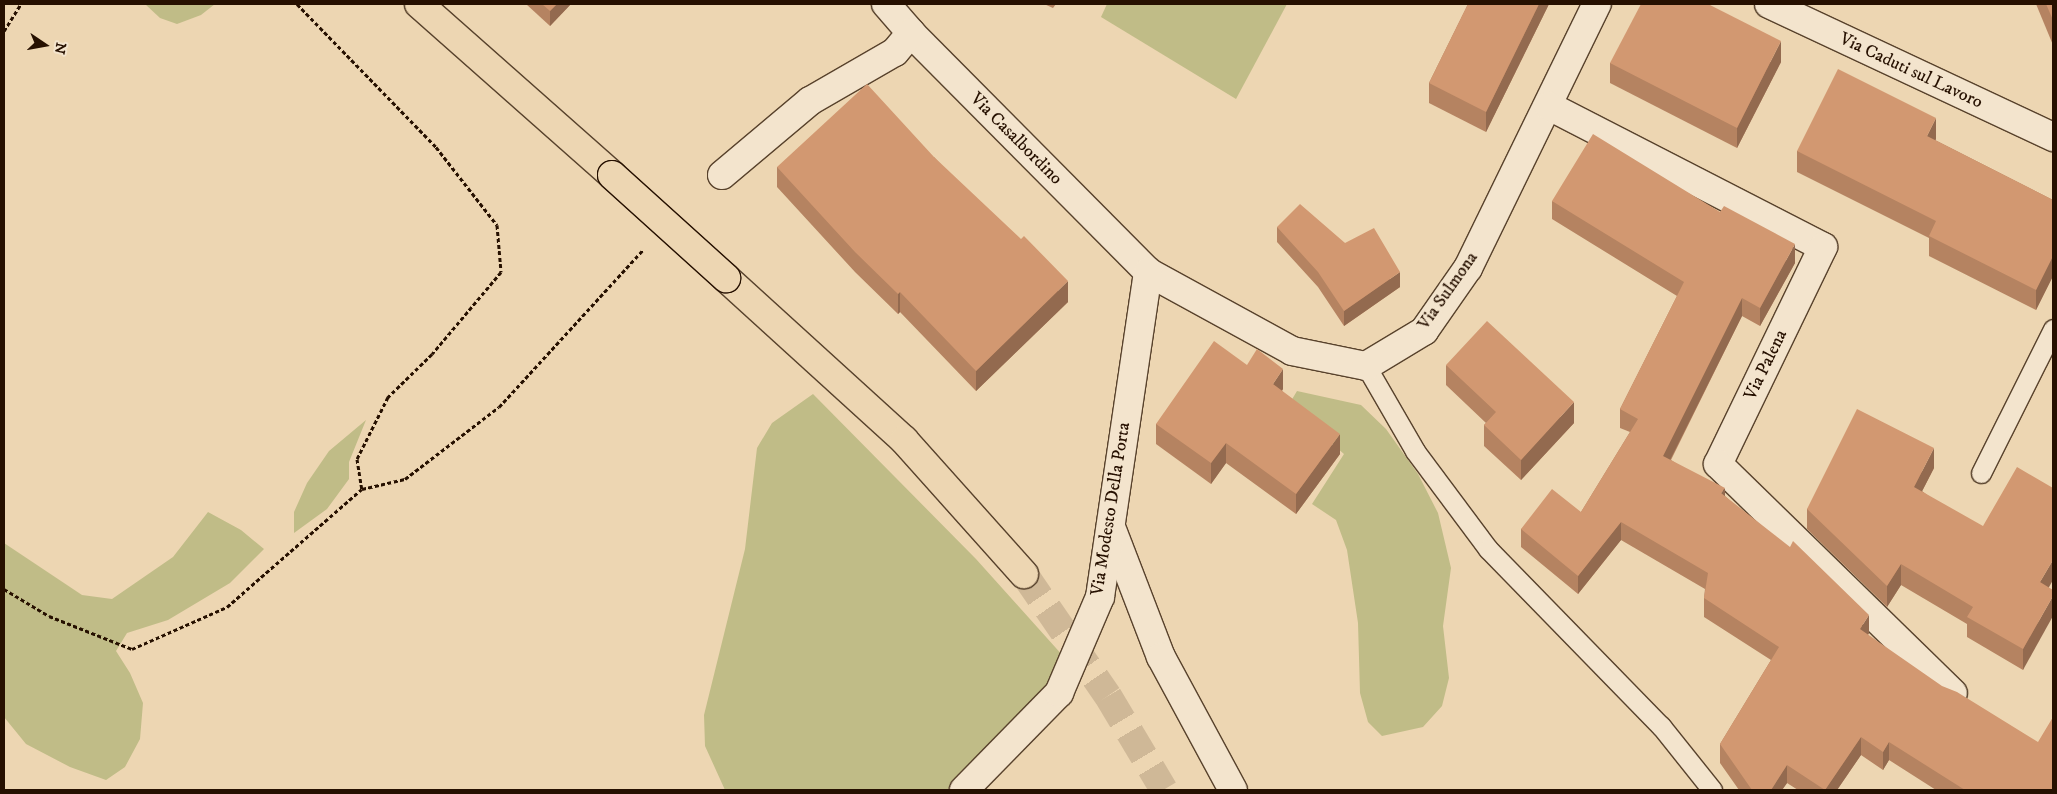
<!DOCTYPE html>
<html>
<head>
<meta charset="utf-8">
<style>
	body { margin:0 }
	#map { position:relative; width:2057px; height:794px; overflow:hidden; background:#edd6b2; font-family:"IM FELL DW Pica",serif }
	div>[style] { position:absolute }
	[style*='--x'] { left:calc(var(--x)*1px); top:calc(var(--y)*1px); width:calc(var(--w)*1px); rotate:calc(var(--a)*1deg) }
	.green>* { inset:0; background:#c0bc87 }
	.highway-tunnel>* { height:28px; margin-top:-14px; transform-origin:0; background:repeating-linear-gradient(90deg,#cfb897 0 28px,transparent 0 42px) }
	.path>* { height:3px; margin-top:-1.5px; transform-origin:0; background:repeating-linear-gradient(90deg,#261000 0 4px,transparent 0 6.5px) }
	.roads { filter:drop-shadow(1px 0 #58422c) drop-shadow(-1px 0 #58422c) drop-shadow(0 1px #58422c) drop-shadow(0 -1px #58422c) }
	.lane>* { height:19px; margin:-9.5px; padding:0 9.5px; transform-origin:9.5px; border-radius:9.5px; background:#f3e4cd }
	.street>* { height:28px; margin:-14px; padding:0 14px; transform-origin:14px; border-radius:14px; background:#f3e4cd }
	.highway>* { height:28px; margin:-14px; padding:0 14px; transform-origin:14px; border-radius:14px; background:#edd6b2 }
	.bridges { filter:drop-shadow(1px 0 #261000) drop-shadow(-1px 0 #261000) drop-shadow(0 1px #261000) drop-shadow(0 -1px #261000) }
	.highway-bridge>* { height:28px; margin:-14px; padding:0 14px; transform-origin:14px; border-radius:14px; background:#edd6b2 }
	.wall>* { inset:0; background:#b58361 }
	.shaded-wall>* { inset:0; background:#936a4f }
	.building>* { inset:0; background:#d29871 }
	span { translate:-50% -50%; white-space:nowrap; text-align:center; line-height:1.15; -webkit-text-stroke:5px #f3e4cd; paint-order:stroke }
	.street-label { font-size:18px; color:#261000 }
	.frame { position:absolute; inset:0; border:5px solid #261000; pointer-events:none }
	.north { position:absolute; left:20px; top:20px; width:50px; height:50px; -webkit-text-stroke:4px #f3e4cd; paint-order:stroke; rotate:102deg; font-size:14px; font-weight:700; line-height:20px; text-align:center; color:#261000 }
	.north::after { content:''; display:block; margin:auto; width:18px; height:22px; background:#261000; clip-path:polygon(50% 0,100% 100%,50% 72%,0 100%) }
</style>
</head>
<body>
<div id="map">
	<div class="green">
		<div style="clip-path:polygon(145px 4px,215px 4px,201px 15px,177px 24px,160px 18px)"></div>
		<div style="clip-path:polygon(1107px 4px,1287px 4px,1236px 99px,1101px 17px)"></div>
		<div style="clip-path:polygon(1297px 391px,1361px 405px,1386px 429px,1418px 474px,1438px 513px,1451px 568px,1443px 626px,1449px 678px,1442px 706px,1423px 727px,1382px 736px,1368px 722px,1360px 693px,1358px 623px,1347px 550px,1336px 520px,1312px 504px,1344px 454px,1288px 406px)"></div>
		<div style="clip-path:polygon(813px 394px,976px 559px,1064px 657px,1036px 701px,947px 790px,725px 790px,705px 746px,704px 715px,745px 549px,757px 448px,772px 423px)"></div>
		<div style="clip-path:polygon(366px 420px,349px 462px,349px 479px,327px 509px,294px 533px,294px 512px,307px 483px,329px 451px)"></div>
		<div style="clip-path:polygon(208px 512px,241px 530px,264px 549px,230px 583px,168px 620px,127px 633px,116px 651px,130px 673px,143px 703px,140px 739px,125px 767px,106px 780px,70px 767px,26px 744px,4px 717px,4px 543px,82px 595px,112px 599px,173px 557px)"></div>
	</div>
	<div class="highway-tunnel">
		<div style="--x:1024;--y:574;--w:148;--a:55.5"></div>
		<div style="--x:1108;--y:696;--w:109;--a:59.2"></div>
	</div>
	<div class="path">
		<div style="--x:297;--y:4;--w:199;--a:45.8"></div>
		<div style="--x:436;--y:147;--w:99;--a:52"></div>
		<div style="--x:497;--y:225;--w:47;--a:85.1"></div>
		<div style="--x:501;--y:272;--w:107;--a:130.1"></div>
		<div style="--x:432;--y:354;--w:62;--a:135.7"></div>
		<div style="--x:388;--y:397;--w:69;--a:116.6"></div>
		<div style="--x:357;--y:459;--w:30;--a:81"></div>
		<div style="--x:4;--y:31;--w:32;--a:-58"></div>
		<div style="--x:4;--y:589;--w:52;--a:31"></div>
		<div style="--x:49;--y:616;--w:89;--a:21.7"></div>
		<div style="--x:132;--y:649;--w:104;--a:-23.9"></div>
		<div style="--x:227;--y:607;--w:179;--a:-41.2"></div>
		<div style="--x:362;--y:489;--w:44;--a:-13.1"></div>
		<div style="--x:405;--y:479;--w:118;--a:-37.5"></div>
		<div style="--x:499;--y:407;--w:214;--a:-47.5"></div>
	</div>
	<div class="roads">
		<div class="lane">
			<div style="--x:1366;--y:366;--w:98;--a:60"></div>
			<div style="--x:1415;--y:451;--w:122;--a:53.3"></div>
			<div style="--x:1488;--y:549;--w:248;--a:45.7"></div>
			<div style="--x:1661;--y:726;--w:82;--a:51.4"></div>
			<div style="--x:1981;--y:473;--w:161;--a:-63.4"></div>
		</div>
		<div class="street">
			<div style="--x:886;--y:4;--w:38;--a:49"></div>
			<div style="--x:911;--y:33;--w:337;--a:45.2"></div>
			<div style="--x:1148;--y:272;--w:164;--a:28.7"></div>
			<div style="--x:1292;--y:351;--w:76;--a:11.5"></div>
			<div style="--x:1366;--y:366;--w:68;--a:-31.1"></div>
			<div style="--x:1424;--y:331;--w:77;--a:-55.1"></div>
			<div style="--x:1468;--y:268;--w:294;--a:-64"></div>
			<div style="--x:1769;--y:4;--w:314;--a:25.1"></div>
			<div style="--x:1549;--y:106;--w:308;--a:27.2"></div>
			<div style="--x:1823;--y:247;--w:241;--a:115.8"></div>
			<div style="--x:1718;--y:464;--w:328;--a:44.3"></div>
			<div style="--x:722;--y:175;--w:115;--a:-40.1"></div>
			<div style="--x:810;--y:101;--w:98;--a:-30"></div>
			<div style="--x:895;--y:52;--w:25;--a:-50"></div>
			<div style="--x:1111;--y:527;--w:139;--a:69"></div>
			<div style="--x:1161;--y:657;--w:151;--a:61.6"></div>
			<div style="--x:964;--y:790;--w:136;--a:-45.6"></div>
			<div style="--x:1059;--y:693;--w:104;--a:-66.9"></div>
			<div style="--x:1100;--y:597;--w:329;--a:-81.6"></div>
		</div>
		<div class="highway">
			<div style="--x:419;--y:4;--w:258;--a:41.5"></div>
			<div style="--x:726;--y:278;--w:241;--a:42.3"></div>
			<div style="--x:904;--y:440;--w:180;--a:48.2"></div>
		</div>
	</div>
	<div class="bridges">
		<div class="highway-bridge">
			<div style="--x:612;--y:175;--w:154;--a:42.1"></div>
		</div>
	</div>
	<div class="wall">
		<div style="clip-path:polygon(526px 4px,571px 4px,550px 26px)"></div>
		<div style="clip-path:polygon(1044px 4px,1056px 4px,1053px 8px)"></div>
		<div style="clip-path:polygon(1468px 4px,1549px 4px,1486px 132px,1429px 103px,1429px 83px)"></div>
		<div style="clip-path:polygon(2036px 4px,2053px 4px,2053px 45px)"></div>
		<div style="clip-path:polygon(1781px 62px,1737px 148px,1610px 83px,1610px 63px)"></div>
		<div style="clip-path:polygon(1936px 139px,1935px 140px,2053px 200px,2053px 276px,2036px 310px,1929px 256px,1929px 238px,1797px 172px,1797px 151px)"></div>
		<div style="clip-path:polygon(934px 157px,1068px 302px,976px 391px,900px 312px,898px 314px,855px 272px,777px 187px,777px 167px)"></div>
		<div style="clip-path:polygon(1552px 201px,1795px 263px,1760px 326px,1742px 316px,1671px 460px,1725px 496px,1869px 633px,1868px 635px,2053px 790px,1936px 790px,1889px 760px,1883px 770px,1861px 755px,1837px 790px,1798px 790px,1787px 783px,1782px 790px,1739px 790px,1720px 763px,1720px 744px,1771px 660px,1704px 617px,1704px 598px,1705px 589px,1621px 540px,1578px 594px,1521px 547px,1521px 529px,1581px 512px,1630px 432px,1620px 428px,1620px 409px,1677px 296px,1552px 219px)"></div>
		<div style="clip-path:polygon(1277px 227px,1345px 243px,1400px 287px,1344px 326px,1318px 287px,1277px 242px)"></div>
		<div style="clip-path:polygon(1446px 365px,1574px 423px,1521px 480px,1484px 446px,1484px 425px,1486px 423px,1446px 385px)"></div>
		<div style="clip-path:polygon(1283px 389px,1282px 391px,1340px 454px,1296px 514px,1226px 463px,1211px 484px,1156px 444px,1156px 424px)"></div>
		<div style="clip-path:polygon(1934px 468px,1922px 491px,2049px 588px,2023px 670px,1967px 637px,1967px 624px,1901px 585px,1887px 607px,1807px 529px,1807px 509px)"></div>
	</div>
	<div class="shaded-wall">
		<div style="clip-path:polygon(557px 4px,571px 4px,550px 26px,550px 11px)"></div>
		<div style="clip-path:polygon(1539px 4px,1549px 4px,1486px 132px,1486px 112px)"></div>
		<div style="clip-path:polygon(1781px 41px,1781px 62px,1737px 148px,1737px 128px)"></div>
		<div style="clip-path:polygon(1936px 118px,1936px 139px,1927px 157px,1927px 136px)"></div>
		<div style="clip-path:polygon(1795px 244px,1795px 263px,1760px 326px,1760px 308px)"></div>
		<div style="clip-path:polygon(2053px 256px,2053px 276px,2036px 310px,2036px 290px)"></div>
		<div style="clip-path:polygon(1400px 272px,1400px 287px,1344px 326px,1344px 311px)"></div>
		<div style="clip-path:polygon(1068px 281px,1068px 302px,976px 391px,976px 371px)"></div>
		<div style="clip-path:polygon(900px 292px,900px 312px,898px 314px,898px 294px)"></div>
		<div style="clip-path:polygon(1742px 298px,1742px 316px,1663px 474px,1663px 456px)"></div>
		<div style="clip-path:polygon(1283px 369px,1283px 389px,1273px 404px,1273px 384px)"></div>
		<div style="clip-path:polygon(1574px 402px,1574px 423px,1521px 480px,1521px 460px)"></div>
		<div style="clip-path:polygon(1340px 434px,1340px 454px,1296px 514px,1296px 494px)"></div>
		<div style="clip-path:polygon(1226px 443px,1226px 463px,1211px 484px,1211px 463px)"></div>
		<div style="clip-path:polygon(1934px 448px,1934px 468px,1914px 507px,1914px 487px)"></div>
		<div style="clip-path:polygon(1725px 488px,1725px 506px,1721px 493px)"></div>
		<div style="clip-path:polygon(1621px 522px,1621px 540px,1578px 594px,1578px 576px)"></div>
		<div style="clip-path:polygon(2053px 560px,2053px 580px,2040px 603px,2040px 582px)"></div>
		<div style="clip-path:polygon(1901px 564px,1901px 585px,1887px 607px,1887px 586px)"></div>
		<div style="clip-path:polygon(2053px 596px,2053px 616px,2023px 670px,2023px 649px)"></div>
		<div style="clip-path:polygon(1869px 615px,1869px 633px,1860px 647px,1860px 629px)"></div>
		<div style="clip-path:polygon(1861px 737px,1861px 755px,1837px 790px,1825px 790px)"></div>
		<div style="clip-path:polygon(1889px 742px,1889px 760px,1883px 770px,1883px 752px)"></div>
		<div style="clip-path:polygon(1787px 765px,1787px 783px,1782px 790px,1771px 790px)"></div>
	</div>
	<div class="building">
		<div style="clip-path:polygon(542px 4px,557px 4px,550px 11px)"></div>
		<div style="clip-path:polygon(1468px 4px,1539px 4px,1486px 112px,1429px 83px)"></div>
		<div style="clip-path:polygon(1641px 4px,1708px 4px,1781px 41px,1737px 128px,1610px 63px)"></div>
		<div style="clip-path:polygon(2046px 4px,2053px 4px,2053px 20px)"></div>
		<div style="clip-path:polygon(1838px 69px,1936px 118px,1927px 136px,2053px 200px,2053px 256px,2036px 290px,1929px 236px,1936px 221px,1797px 151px)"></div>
		<div style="clip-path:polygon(867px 84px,934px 157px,1021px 239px,1024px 236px,1068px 281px,976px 371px,900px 292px,898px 294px,855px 252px,777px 167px)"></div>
		<div style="clip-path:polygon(1593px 134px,1720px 212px,1724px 206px,1795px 244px,1760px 308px,1742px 298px,1663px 456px,1725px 488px,1721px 493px,1790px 547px,1793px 541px,1869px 615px,1860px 629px,1942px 686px,1957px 692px,2038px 742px,2053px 717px,2053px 790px,1965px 790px,1889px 742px,1883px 752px,1861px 737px,1825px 790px,1787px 765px,1771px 790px,1752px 790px,1720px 744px,1779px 647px,1704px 598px,1708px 573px,1621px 522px,1578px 576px,1521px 529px,1552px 489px,1581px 512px,1638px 419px,1620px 409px,1684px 282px,1552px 201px)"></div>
		<div style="clip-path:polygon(1300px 204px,1345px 243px,1374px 228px,1400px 272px,1344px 311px,1318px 272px,1277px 227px)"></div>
		<div style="clip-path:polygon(1487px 321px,1574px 402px,1521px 460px,1484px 425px,1496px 412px,1446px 365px)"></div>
		<div style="clip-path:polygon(1214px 341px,1247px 365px,1257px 349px,1283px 369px,1273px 384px,1340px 434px,1296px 494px,1226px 443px,1211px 463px,1156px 424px)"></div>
		<div style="clip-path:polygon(1857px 409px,1934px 448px,1914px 487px,1983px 526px,2017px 467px,2053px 488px,2053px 560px,2040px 582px,2053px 590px,2053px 596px,2023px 649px,1967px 617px,1973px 607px,1901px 564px,1887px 586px,1807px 509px)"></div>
	</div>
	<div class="street-label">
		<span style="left:1911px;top:71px;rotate:25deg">Via Caduti sul Lavoro</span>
		<span style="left:1016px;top:139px;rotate:45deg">Via Casalbordino</span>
		<span style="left:1448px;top:291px;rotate:-55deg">Via Sulmona</span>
		<span style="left:1766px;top:365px;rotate:-64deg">Via Palena</span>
		<span style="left:1111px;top:509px;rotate:-81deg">Via Modesto Della Porta</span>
	</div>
	<div class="frame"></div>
	<div class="north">N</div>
</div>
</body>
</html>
